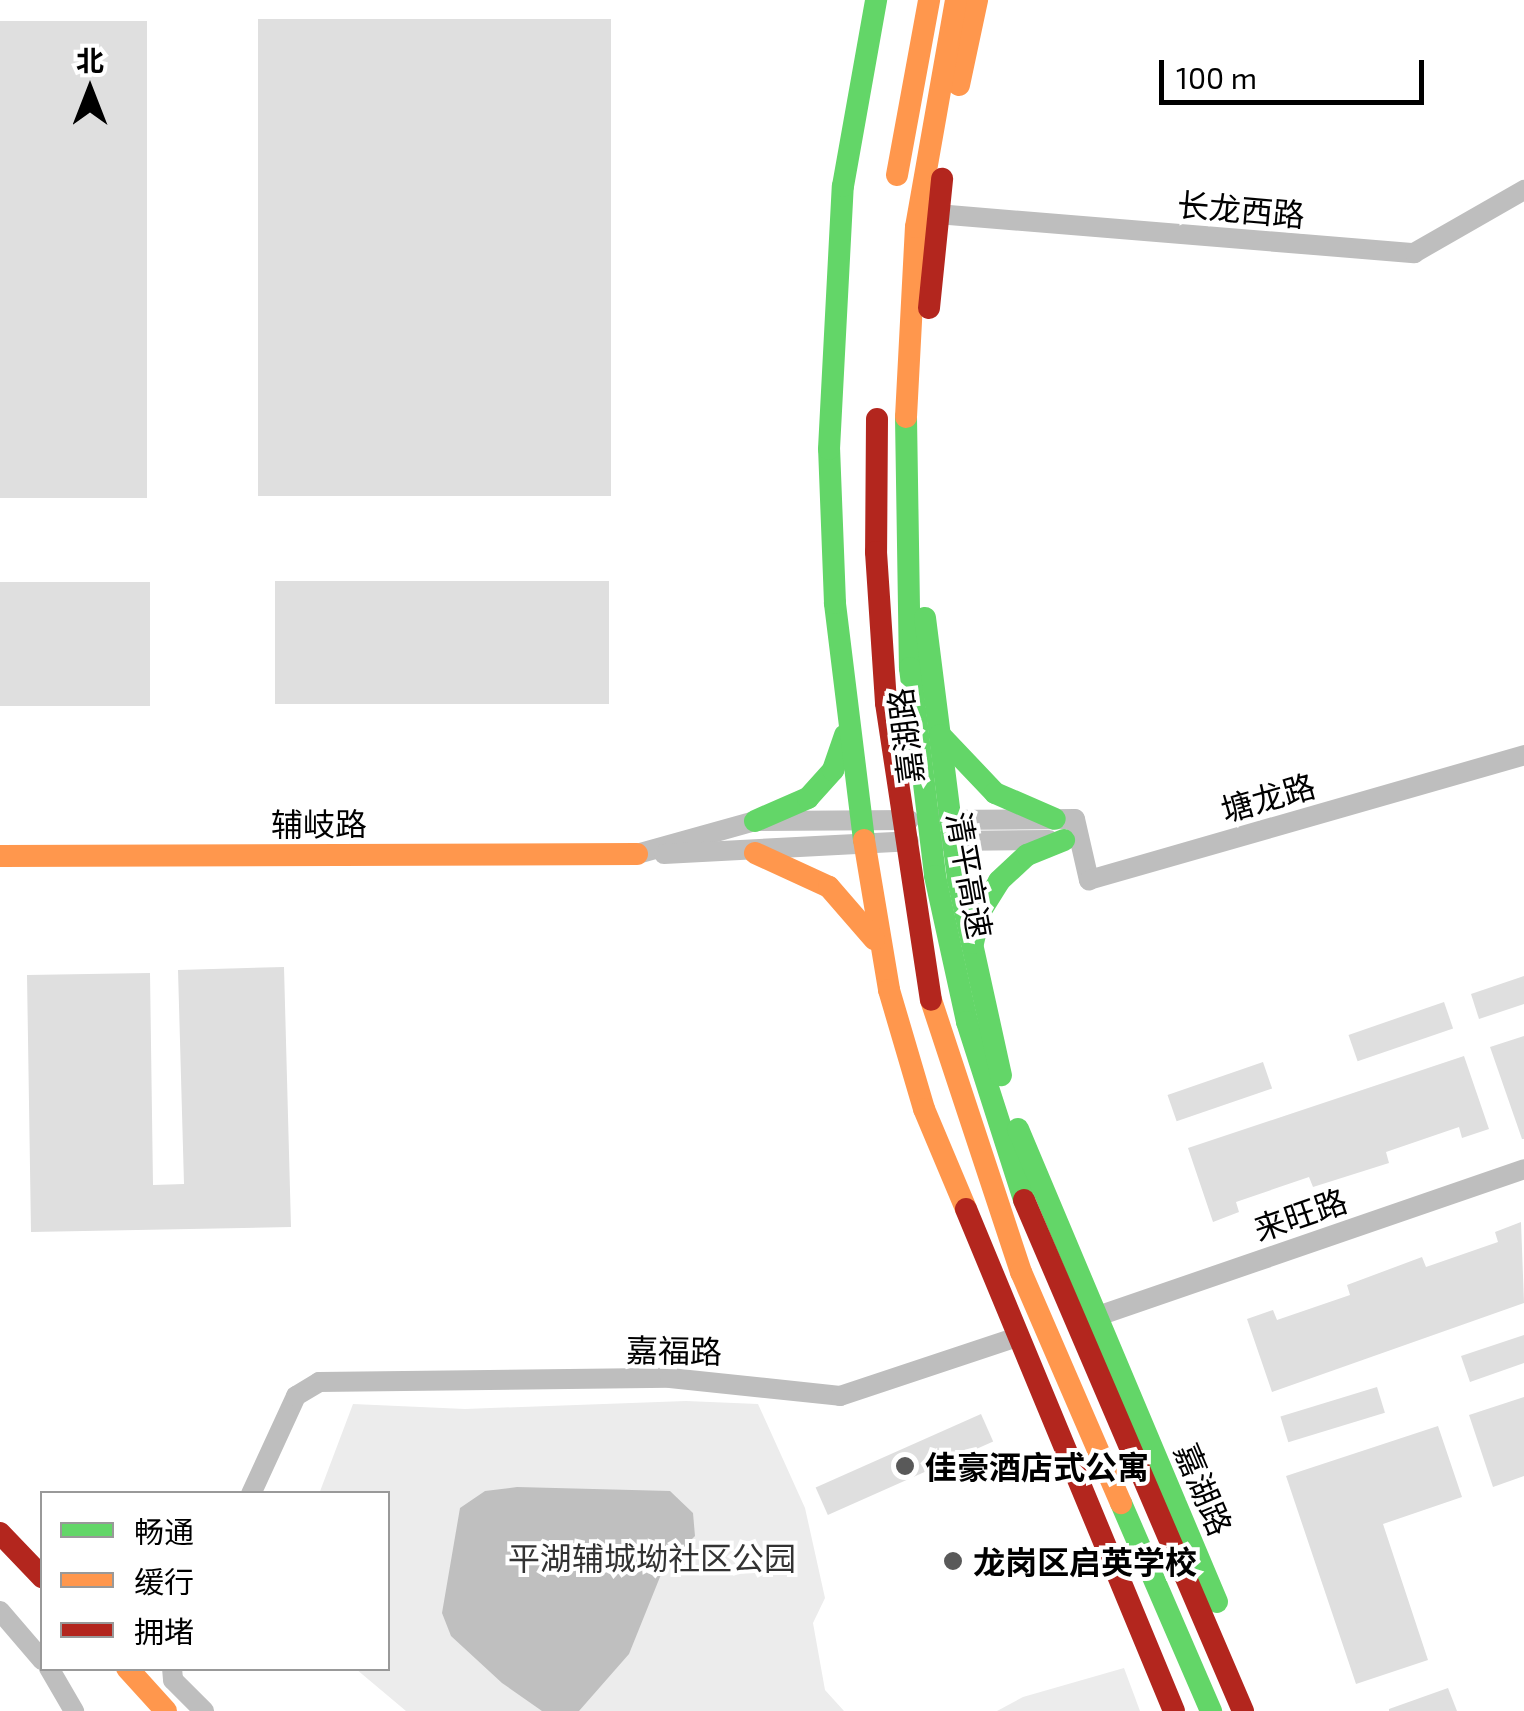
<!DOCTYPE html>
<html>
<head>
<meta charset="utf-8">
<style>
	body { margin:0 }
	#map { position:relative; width:1524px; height:1711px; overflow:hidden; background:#fff; font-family:"Exo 2","Noto Sans SC",sans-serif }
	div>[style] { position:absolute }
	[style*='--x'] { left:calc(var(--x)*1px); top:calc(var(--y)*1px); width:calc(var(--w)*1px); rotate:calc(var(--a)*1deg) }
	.green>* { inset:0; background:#ececec }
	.water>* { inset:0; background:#bfbfbf }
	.building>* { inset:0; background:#dfdfdf; transform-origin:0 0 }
	.street>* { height:20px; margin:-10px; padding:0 10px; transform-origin:10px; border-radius:10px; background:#bebebe }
	.fast>* { height:22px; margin:-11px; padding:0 11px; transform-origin:11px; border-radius:11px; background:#63d668 }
	.slow>* { height:22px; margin:-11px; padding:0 11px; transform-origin:11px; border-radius:11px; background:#ff974d }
	.jam>* { height:22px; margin:-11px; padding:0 11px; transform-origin:11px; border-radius:11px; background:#b3261e }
	.dots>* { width:28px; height:28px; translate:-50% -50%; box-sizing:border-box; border:5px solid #fff; border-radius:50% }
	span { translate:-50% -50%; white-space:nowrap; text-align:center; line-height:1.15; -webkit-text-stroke:8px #fff; paint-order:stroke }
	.street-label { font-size:32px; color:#000 }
	.poi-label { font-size:32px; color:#000; font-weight:700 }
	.left { translate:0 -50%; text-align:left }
	.park-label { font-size:32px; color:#333 }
	.legend { position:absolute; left:40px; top:1491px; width:350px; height:180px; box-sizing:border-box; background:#fff; border:2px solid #999; margin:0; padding:12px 18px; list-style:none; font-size:30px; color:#000 }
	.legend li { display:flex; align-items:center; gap:20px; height:50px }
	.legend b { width:50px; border:2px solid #999 }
	.north { position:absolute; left:40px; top:40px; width:100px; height:100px; -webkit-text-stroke:8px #fff; paint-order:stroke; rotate:0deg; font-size:28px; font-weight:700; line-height:40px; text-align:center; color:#000 }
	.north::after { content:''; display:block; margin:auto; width:35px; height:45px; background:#000; clip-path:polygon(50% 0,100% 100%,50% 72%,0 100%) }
	.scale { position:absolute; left:1159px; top:60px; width:265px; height:45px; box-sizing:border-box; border:5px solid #000; border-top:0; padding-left:12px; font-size:30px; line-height:35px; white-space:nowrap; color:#000; -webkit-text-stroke:8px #fff; paint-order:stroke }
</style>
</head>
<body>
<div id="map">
	<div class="green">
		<div style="clip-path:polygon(686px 1401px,758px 1404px,805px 1508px,825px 1598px,813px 1623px,825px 1690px,844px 1711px,406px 1711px,356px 1669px,388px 1668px,388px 1494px,319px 1494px,353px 1404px,465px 1409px)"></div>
		<div style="clip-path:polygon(1124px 1668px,1140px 1711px,997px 1711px,1023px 1697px)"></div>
	</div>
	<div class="water">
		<div style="clip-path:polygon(517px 1487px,670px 1491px,693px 1513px,695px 1536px,664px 1567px,629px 1654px,579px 1711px,542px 1711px,502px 1683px,451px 1636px,442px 1613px,460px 1508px,485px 1491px)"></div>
	</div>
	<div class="building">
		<div style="left:611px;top:19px;width:477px;height:353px;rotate:90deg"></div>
		<div style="left:147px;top:21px;width:477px;height:147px;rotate:90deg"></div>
		<div style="left:609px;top:581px;width:123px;height:334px;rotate:90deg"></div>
		<div style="left:150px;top:582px;width:124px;height:150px;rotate:90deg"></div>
		<div style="clip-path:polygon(284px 967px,291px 1227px,31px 1232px,27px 975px,150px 973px,153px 1185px,184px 1184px,178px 970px)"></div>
		<div style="clip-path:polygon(1524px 976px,1524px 1004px,1479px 1019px,1471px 994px)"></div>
		<div style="left:1444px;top:1002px;width:28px;height:101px;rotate:71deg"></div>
		<div style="clip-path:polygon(1524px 1036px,1524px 1139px,1522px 1139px,1490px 1047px)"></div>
		<div style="clip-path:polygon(1464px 1056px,1489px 1129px,1462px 1138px,1459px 1127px,1386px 1152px,1389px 1163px,1313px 1187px,1309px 1177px,1236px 1202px,1239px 1212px,1213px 1222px,1188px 1148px)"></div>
		<div style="left:1263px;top:1062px;width:28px;height:101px;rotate:71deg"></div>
		<div style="clip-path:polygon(1521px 1222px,1524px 1303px,1272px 1392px,1247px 1319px,1273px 1310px,1277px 1320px,1350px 1295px,1347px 1285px,1422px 1257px,1426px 1267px,1498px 1242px,1495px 1232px)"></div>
		<div style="clip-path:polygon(1524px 1335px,1524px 1363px,1470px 1382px,1461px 1356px)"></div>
		<div style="left:1377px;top:1387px;width:27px;height:101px;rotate:73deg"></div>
		<div style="clip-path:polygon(1524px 1397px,1524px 1476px,1493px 1487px,1469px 1415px)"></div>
		<div style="left:981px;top:1414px;width:30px;height:181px;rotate:66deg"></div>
		<div style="clip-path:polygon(1438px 1426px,1462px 1497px,1383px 1524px,1428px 1660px,1356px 1684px,1286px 1476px)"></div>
		<div style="clip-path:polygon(1448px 1688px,1457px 1711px,1389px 1711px,1389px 1709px)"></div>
	</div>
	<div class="street">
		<div style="--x:937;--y:214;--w:479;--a:4.7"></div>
		<div style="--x:1414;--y:253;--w:127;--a:-29.8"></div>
		<div style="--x:938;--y:820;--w:137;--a:-0.4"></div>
		<div style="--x:1075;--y:819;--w:63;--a:77.1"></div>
		<div style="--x:1089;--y:880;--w:453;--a:-16"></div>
		<div style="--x:943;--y:841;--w:106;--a:-0.5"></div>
		<div style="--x:637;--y:854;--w:123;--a:-15.6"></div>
		<div style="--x:755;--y:821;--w:154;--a:-0.4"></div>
		<div style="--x:664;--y:854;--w:245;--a:-3"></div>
		<div style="--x:1095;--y:1317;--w:454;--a:-19"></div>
		<div style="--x:251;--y:1494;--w:108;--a:-65.3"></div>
		<div style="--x:296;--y:1396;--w:27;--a:-31"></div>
		<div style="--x:319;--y:1382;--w:351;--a:-0.7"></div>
		<div style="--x:670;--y:1378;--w:171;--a:6"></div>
		<div style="--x:840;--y:1396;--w:187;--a:-18.4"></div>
		<div style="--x:0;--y:1611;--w:65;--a:49.4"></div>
		<div style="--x:49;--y:1668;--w:50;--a:59.8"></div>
		<div style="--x:172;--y:1668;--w:12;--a:85"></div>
		<div style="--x:173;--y:1680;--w:44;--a:45"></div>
	</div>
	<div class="fast">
		<div style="--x:906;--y:417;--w:251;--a:89.1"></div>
		<div style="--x:910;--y:668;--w:209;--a:83.1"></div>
		<div style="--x:935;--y:876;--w:149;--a:77.6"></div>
		<div style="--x:967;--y:1022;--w:187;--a:72.2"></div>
		<div style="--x:925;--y:618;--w:264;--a:82.8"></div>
		<div style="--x:958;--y:880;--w:200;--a:77.6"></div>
		<div style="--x:940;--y:735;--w:80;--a:46.5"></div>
		<div style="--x:995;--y:793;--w:65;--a:23.4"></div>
		<div style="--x:755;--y:821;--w:58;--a:-23.5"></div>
		<div style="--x:808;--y:798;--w:38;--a:-48"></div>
		<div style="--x:833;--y:770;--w:37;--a:-71"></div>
		<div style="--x:864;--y:840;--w:239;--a:-97"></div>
		<div style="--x:835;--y:603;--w:154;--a:-92.2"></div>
		<div style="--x:829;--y:449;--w:263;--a:-87"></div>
		<div style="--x:843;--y:186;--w:189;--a:-79.9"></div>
		<div style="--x:973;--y:943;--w:32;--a:-77"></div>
		<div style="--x:980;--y:912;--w:36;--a:-58"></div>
		<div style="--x:999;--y:881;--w:38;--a:-43"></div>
		<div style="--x:1027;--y:855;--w:40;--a:-22"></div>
		<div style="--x:1018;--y:1129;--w:513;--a:67.18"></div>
		<div style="--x:1121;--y:1503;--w:227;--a:66.6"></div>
	</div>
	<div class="slow">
		<div style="--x:959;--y:85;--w:87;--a:-78"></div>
		<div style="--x:897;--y:175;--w:178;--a:-79.6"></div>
		<div style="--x:906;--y:417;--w:190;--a:-87"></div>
		<div style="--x:916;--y:227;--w:230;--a:-80"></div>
		<div style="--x:864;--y:840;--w:152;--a:80.5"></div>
		<div style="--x:889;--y:990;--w:124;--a:73.6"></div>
		<div style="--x:924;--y:1109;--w:108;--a:67.2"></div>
		<div style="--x:755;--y:853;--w:81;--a:24.7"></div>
		<div style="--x:829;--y:887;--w:69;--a:49.1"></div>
		<div style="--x:0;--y:856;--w:637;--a:-0.18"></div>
		<div style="--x:931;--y:1000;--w:287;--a:71.7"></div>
		<div style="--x:1021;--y:1272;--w:252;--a:66.6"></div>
		<div style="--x:127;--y:1668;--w:58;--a:47.8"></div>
	</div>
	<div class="jam">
		<div style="--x:929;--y:308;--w:130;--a:-84.2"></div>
		<div style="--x:877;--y:419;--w:133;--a:90.4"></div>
		<div style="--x:876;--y:552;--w:151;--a:86.2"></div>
		<div style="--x:886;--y:703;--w:300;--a:81.4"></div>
		<div style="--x:1024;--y:1200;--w:556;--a:66.8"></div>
		<div style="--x:966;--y:1209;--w:543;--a:67.49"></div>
		<div style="--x:0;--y:1533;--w:61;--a:46.3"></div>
	</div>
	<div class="dots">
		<div style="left:905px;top:1466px;background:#595959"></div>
		<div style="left:953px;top:1561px;background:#595959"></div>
	</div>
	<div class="street-label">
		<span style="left:1241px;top:209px;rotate:5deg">长龙西路</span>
		<span style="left:905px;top:736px;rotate:-97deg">嘉湖路</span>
		<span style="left:1268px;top:797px;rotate:-16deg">塘龙路</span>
		<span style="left:319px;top:823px">辅岐路</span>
		<span style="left:970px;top:875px;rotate:80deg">清平高速</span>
		<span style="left:1300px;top:1214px;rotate:-19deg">来旺路</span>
		<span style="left:674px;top:1350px;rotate:1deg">嘉福路</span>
		<span style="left:1204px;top:1489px;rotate:67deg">嘉湖路</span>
	</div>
	<div class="poi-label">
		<span class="left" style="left:925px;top:1466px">佳豪酒店式公寓</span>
		<span class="left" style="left:973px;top:1561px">龙岗区启英学校</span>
	</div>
	<div class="park-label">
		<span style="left:652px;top:1557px">平湖辅城坳社区公园</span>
	</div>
	<ul class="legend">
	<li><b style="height:12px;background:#63d668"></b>畅通</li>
	<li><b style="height:12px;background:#ff974d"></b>缓行</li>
	<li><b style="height:12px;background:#b3261e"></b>拥堵</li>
	</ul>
	<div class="north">北</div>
	<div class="scale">100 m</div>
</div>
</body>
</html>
